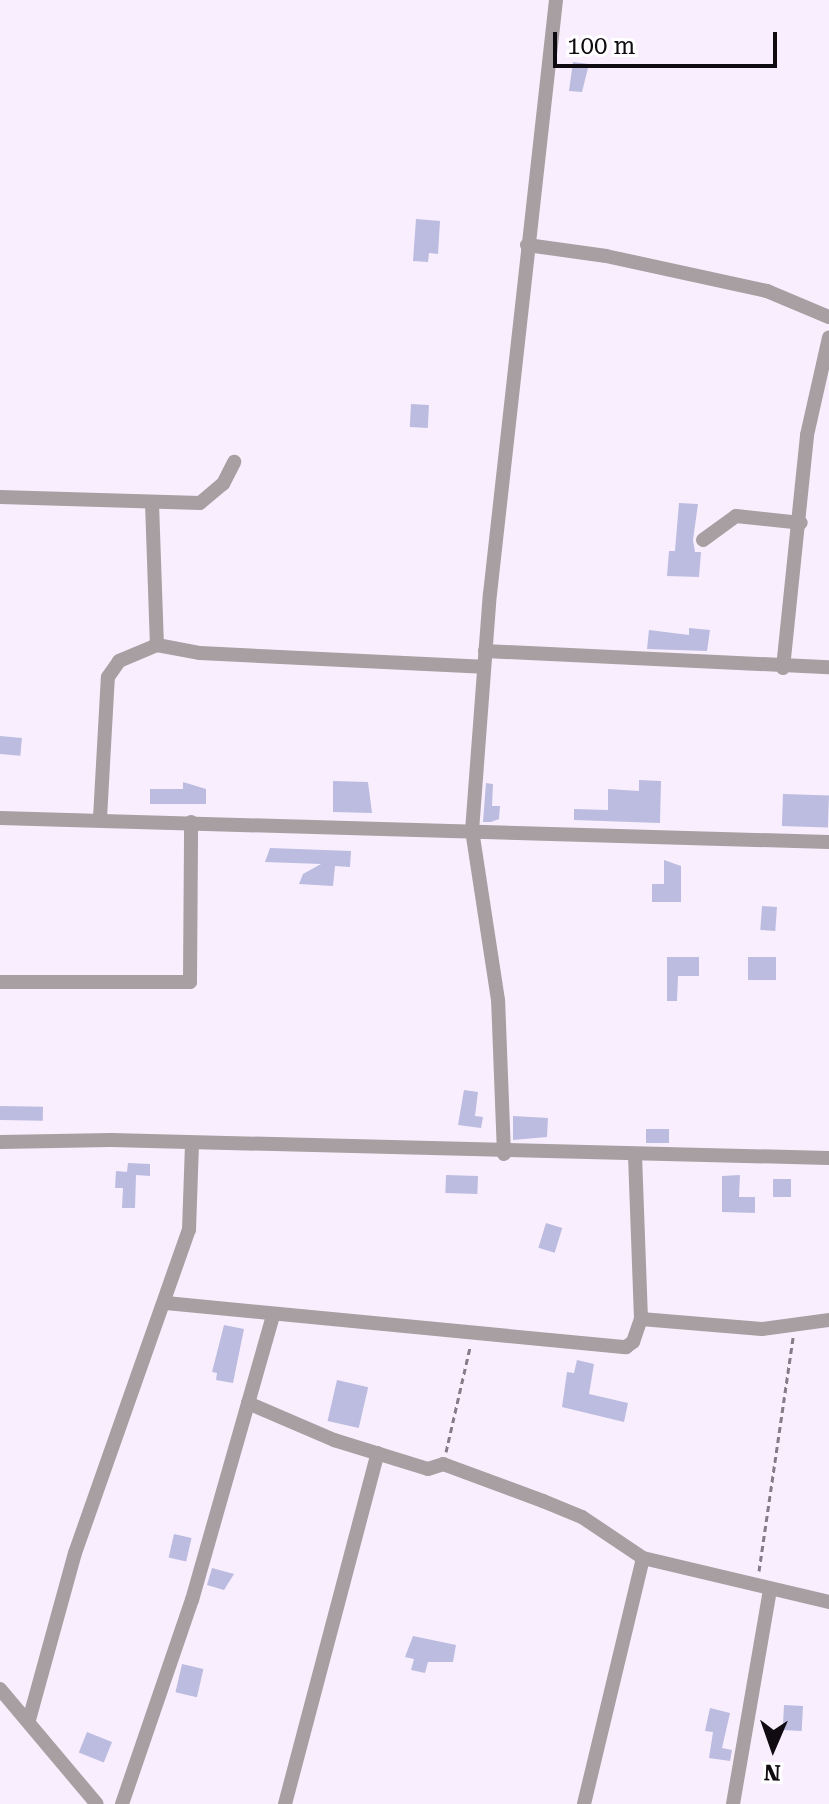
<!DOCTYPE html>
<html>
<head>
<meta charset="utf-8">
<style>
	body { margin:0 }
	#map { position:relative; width:829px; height:1804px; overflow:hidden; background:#f9eefe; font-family:"Roboto Serif",serif }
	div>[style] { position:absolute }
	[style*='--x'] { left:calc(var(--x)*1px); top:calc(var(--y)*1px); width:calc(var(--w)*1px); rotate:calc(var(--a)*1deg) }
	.building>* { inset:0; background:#bbbce0; transform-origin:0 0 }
	.path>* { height:3px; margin-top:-1.5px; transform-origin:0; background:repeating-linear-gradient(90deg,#847c87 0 6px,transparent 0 10px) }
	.street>* { height:14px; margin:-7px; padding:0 7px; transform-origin:7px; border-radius:7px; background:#a79fa2 }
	span { translate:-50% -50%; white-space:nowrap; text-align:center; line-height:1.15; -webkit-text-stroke:8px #fff; paint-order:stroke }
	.north { position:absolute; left:733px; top:1708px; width:80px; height:80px; -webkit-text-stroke:6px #fff; paint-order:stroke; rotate:182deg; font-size:22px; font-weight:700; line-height:32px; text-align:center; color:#0f0b10 }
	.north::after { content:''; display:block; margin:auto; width:28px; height:36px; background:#0f0b10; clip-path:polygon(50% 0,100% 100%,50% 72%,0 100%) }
	.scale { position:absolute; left:553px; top:32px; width:224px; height:36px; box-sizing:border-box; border:4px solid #0f0b10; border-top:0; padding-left:10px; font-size:24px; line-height:28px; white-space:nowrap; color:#0f0b10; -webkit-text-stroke:6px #fff; paint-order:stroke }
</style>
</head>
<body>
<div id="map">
	<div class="building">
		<div style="clip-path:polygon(573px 62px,589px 64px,582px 92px,569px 91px)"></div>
		<div style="clip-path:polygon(416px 219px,440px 221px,438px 254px,429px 253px,428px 262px,413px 261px)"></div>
		<div style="left:411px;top:404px;width:18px;height:23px;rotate:3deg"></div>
		<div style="clip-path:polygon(679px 503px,698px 504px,693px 540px,695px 552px,701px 552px,699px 577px,667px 576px,669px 551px,675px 551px)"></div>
		<div style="clip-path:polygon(689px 628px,710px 630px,707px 651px,647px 649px,649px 630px,689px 635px)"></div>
		<div style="left:0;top:736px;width:22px;height:18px;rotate:5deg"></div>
		<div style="clip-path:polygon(639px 780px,661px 781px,660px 823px,574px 820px,574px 809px,608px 810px,608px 789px,639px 791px)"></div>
		<div style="clip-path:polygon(333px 781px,368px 782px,372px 813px,333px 812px)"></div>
		<div style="clip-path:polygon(183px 782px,206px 789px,206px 804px,150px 804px,150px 789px,183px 789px)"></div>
		<div style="clip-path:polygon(486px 783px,493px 784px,492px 806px,500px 806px,499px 819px,491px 822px,483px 822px)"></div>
		<div style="left:783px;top:794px;width:46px;height:32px;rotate:2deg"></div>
		<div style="clip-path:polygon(270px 848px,351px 851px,350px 867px,335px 866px,333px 886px,299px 884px,303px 874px,321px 864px,265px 862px)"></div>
		<div style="clip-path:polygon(664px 860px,681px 866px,681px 902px,652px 902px,652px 884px,664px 884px)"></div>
		<div style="left:762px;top:906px;width:15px;height:24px;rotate:4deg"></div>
		<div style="clip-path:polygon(667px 957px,699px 957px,699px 976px,678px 976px,677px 1001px,667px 1001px)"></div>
		<div style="left:776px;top:957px;width:23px;height:28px;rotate:90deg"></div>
		<div style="clip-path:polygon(464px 1090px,478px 1092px,475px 1116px,483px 1117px,481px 1128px,458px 1125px)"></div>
		<div style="left:0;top:1106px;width:43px;height:14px;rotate:1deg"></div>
		<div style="clip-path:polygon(513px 1116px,548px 1118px,547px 1137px,513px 1140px)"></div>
		<div style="left:646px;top:1129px;width:23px;height:14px"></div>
		<div style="clip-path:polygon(128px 1163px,150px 1164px,150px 1176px,136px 1175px,135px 1208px,122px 1208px,123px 1188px,115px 1188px,116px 1171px,127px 1172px)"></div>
		<div style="left:446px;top:1175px;width:32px;height:18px;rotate:2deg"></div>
		<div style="clip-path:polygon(740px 1175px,739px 1197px,755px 1197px,755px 1213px,722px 1212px,722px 1176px)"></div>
		<div style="left:773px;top:1179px;width:18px;height:18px"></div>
		<div style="left:546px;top:1223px;width:17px;height:26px;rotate:17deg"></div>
		<div style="clip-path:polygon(224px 1325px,244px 1329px,233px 1383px,216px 1380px,217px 1373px,212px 1372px)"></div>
		<div style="clip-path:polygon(577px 1360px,594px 1364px,589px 1394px,628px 1403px,624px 1422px,562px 1407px,567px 1372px,574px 1373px)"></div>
		<div style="left:337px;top:1380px;width:32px;height:42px;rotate:13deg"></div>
		<div style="left:174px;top:1534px;width:18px;height:24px;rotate:13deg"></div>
		<div style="clip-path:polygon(212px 1568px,234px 1574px,224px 1590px,207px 1585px)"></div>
		<div style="clip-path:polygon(413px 1636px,456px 1645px,453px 1662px,428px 1662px,425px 1673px,411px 1670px,414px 1659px,405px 1657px)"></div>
		<div style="left:182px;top:1664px;width:22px;height:29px;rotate:13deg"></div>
		<div style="left:784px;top:1705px;width:19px;height:25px;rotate:3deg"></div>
		<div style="clip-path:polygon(710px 1708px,730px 1713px,722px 1748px,732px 1750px,730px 1761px,709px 1758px,713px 1732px,705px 1731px)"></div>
		<div style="left:87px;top:1732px;width:27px;height:22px;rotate:22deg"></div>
	</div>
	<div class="path">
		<div style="--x:446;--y:1452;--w:108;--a:-77.1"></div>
		<div style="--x:759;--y:1571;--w:236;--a:-81.7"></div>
	</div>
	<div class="street">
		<div style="--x:527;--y:245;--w:80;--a:7.9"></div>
		<div style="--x:606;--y:256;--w:165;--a:12.3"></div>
		<div style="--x:767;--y:291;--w:67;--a:22.8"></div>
		<div style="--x:0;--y:497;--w:200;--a:1.7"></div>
		<div style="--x:200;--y:503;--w:30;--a:-40"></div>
		<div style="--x:223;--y:484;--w:25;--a:-63"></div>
		<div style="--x:152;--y:503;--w:142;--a:88"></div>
		<div style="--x:157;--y:645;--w:44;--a:10.5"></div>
		<div style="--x:200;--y:653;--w:283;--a:2.8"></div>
		<div style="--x:703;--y:540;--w:41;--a:-36"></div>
		<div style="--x:736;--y:516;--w:65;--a:6.1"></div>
		<div style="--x:485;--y:651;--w:344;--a:2.7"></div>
		<div style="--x:783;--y:668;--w:234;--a:-84.1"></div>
		<div style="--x:807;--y:435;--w:100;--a:-77.3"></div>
		<div style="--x:0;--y:818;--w:829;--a:1.66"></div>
		<div style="--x:100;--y:818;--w:141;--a:-86.8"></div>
		<div style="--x:108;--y:677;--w:19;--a:-55"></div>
		<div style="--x:119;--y:661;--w:41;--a:-22.8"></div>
		<div style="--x:0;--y:982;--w:190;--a:0"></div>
		<div style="--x:190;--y:982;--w:160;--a:-89.6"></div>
		<div style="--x:0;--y:1142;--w:111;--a:-1"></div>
		<div style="--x:111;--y:1140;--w:718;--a:1.44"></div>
		<div style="--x:504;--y:1154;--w:154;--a:-92.2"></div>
		<div style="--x:498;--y:1000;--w:171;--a:-98.7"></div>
		<div style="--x:472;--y:831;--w:238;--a:-85.7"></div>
		<div style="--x:490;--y:594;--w:598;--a:-83.66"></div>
		<div style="--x:166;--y:1303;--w:462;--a:5.5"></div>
		<div style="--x:626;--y:1347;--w:9;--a:-36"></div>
		<div style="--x:633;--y:1342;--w:24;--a:-71"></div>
		<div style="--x:641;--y:1319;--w:162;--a:-92.1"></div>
		<div style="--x:641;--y:1319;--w:121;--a:4.7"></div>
		<div style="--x:762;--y:1329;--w:68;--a:-7.7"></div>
		<div style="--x:248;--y:1403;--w:94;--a:23.3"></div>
		<div style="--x:334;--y:1440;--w:98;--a:17.1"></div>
		<div style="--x:428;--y:1469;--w:16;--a:-18"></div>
		<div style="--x:443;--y:1464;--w:107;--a:20.3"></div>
		<div style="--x:543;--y:1501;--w:42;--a:22.3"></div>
		<div style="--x:582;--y:1517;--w:73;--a:33.9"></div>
		<div style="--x:643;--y:1558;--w:191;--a:13.3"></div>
		<div style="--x:0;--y:1689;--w:150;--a:49.9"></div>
		<div style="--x:29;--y:1720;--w:173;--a:-74.6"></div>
		<div style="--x:75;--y:1553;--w:343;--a:-70.6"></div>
		<div style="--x:189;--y:1230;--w:85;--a:-88"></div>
		<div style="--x:122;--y:1804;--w:216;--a:-71.1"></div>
		<div style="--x:192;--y:1600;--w:295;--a:-74.1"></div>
		<div style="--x:285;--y:1804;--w:363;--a:-75.2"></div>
		<div style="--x:584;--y:1804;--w:253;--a:-76.5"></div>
		<div style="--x:733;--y:1804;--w:218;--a:-80.2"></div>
	</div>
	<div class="north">N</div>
	<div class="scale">100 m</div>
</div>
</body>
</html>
